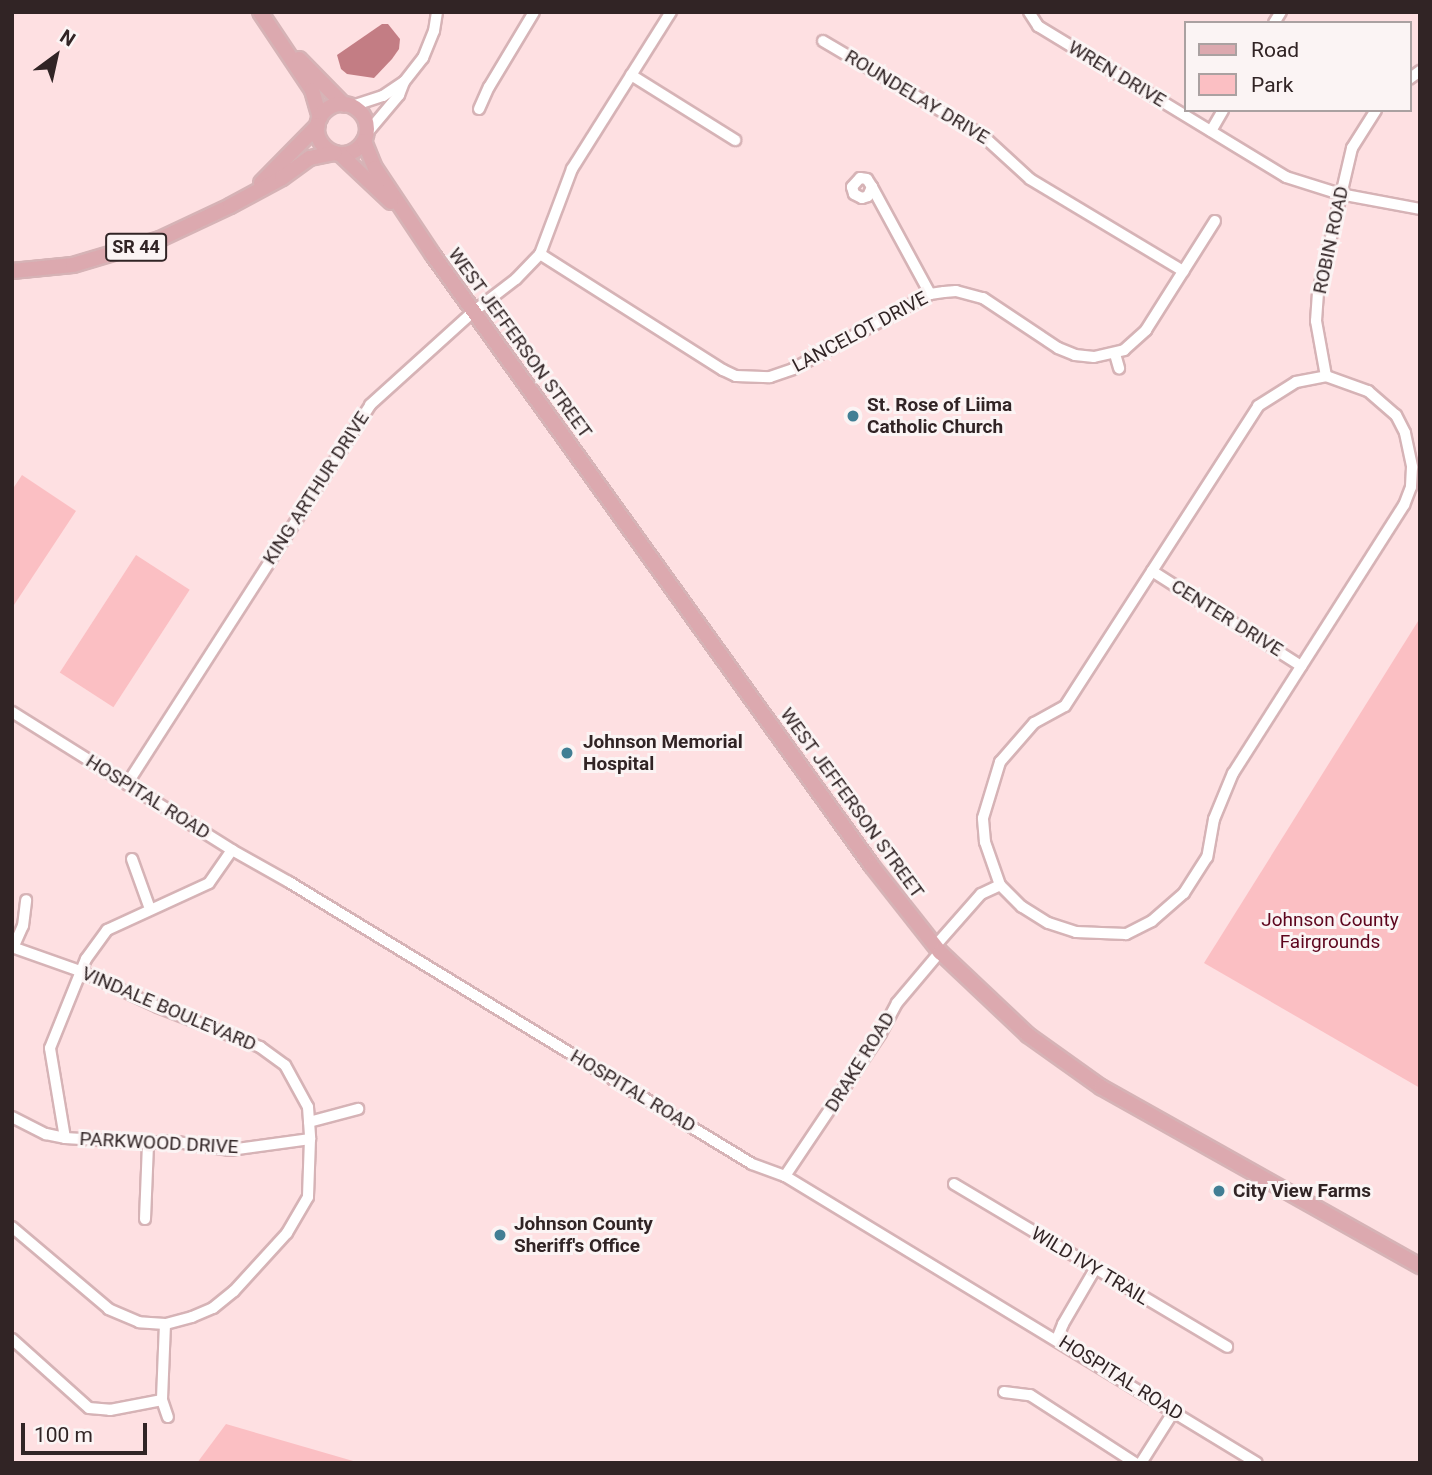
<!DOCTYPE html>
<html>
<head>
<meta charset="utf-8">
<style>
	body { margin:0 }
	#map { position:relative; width:1432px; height:1475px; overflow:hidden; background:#fee0e2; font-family:Roboto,sans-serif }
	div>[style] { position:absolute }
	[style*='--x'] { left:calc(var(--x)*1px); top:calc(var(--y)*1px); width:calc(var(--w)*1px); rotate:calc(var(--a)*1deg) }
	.green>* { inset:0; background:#fbbfc3; transform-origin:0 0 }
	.water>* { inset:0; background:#c37d84 }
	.roads { filter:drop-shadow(2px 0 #d6b3b6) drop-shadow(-2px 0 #d6b3b6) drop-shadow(0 2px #d6b3b6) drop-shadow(0 -2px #d6b3b6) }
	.minor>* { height:10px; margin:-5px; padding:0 5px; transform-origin:5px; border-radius:5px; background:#fff }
	.major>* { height:14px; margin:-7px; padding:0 7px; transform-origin:7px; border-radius:7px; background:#dca9af }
	.major>.ring { margin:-7px; padding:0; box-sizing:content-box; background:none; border:14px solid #dca9af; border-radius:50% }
	.dots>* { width:19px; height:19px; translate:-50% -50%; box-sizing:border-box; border:4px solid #fbf4f4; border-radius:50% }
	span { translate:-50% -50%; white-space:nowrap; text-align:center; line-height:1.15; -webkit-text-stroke:6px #fbf4f4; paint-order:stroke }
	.shield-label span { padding:2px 5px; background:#fbf4f4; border:2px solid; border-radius:5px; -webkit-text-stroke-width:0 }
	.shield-label { font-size:18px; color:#312425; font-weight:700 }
	.street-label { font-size:19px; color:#312425 }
	.poi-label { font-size:19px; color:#312425; font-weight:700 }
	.left { translate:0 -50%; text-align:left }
	.park-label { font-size:19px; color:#5d051d }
	.frame { position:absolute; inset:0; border:14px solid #312425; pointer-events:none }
	.legend { position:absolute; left:1184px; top:21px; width:228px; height:91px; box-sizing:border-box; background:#fbf4f4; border:2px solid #aaa1a1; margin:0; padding:9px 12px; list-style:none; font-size:21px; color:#312425 }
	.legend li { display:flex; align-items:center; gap:14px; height:35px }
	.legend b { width:35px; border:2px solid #aaa1a1 }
	.north { position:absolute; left:21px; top:21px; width:70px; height:70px; -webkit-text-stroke:5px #fbf4f4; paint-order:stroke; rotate:33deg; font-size:19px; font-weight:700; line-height:28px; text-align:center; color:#312425 }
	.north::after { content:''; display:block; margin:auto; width:24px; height:32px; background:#312425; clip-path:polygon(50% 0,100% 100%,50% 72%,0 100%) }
	.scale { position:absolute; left:21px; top:1423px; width:126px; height:32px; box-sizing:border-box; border:4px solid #312425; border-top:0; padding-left:9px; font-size:21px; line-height:24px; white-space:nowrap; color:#312425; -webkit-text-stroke:5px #fbf4f4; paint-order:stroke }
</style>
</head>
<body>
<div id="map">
	<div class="green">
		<div style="clip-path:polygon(22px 475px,76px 511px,12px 608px,12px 490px)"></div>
		<div style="left:136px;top:555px;width:64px;height:140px;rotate:33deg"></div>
		<div style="clip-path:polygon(1420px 618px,1420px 1088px,1204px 963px)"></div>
		<div style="clip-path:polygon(226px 1424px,360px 1463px,197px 1463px)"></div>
	</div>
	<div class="water">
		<div style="clip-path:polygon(382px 24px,388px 24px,400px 39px,399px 49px,392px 59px,374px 78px,347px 74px,341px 69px,337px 55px)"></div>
	</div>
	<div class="roads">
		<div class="minor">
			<div style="--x:1029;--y:12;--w:17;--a:57"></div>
			<div style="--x:1038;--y:26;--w:290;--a:31.3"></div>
			<div style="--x:1286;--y:177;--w:57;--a:17.5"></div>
			<div style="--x:1340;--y:194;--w:81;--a:10.6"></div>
			<div style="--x:1274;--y:23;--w:13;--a:-58"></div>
			<div style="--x:823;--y:41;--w:185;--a:30.6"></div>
			<div style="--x:982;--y:135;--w:65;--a:42.5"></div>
			<div style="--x:1030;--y:179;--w:179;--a:31"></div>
			<div style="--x:631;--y:75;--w:123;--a:32"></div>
			<div style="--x:1409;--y:79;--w:14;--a:-36"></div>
			<div style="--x:352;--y:106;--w:33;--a:-18"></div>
			<div style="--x:383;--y:96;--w:25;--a:-34"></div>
			<div style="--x:479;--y:109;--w:24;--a:-66"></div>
			<div style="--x:489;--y:87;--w:87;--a:-59"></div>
			<div style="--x:1211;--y:131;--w:24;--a:-60"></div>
			<div style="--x:367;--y:133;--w:50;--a:-49.9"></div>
			<div style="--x:399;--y:95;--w:14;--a:-69"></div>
			<div style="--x:404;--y:82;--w:31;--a:-52"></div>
			<div style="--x:423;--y:58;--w:29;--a:-68"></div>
			<div style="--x:434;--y:31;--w:19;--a:-81"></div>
			<div style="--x:872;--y:187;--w:9;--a:-122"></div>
			<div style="--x:867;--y:179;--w:7;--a:-172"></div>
			<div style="--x:860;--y:178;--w:12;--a:132"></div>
			<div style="--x:852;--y:187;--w:7;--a:74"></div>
			<div style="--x:854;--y:194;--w:9;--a:27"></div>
			<div style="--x:862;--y:198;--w:6;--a:-18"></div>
			<div style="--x:868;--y:196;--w:10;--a:-66"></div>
			<div style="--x:872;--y:187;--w:122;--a:61.5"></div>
			<div style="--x:540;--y:254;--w:217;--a:32.4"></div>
			<div style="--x:723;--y:370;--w:14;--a:25"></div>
			<div style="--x:736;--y:376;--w:34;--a:2"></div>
			<div style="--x:770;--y:377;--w:24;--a:-19"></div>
			<div style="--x:793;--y:369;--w:156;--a:-28.7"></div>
			<div style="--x:930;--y:294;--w:14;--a:-8"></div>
			<div style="--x:944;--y:292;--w:12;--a:-5"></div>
			<div style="--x:956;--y:291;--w:28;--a:15"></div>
			<div style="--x:983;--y:298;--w:90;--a:33.7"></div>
			<div style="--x:1058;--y:348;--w:18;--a:22"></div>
			<div style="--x:1075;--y:355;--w:19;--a:6"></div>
			<div style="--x:1094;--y:357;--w:31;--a:-13"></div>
			<div style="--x:1124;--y:350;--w:30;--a:-42"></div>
			<div style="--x:1146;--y:330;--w:129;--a:-57.7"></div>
			<div style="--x:1115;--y:354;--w:15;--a:74"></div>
			<div style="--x:1326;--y:376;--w:45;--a:19.7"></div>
			<div style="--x:1368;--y:391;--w:37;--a:41"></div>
			<div style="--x:1396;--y:415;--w:20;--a:63"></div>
			<div style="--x:1405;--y:433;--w:35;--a:78"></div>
			<div style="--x:1412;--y:467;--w:20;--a:93"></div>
			<div style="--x:1411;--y:487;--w:19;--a:111"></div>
			<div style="--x:1404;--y:505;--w:318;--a:122.5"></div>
			<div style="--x:1233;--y:773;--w:50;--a:112.4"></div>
			<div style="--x:1214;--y:819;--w:39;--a:100"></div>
			<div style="--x:1207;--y:857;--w:43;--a:122.6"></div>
			<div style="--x:1184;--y:893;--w:43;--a:138.8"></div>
			<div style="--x:1152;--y:921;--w:29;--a:153"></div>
			<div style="--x:1126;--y:934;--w:50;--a:-177.7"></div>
			<div style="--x:1076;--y:932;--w:29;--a:-162"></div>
			<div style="--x:1048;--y:923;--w:31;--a:-148"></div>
			<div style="--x:1022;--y:907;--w:31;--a:-135"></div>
			<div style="--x:1000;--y:885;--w:46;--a:-109.2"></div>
			<div style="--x:985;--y:842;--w:24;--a:-95"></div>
			<div style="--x:983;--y:818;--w:59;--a:-73.1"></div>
			<div style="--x:1000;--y:762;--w:52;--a:-48.9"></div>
			<div style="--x:1034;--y:723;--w:35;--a:-29"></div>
			<div style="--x:1065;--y:706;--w:357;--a:-57.2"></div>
			<div style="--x:1258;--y:406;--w:45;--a:-32.3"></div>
			<div style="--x:1296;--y:382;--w:31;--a:-11"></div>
			<div style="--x:1326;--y:376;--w:56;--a:-100.3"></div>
			<div style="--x:1316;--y:321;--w:28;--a:-86"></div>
			<div style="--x:1318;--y:293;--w:149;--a:-76.8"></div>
			<div style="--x:1352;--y:148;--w:45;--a:-57.7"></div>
			<div style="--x:1152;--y:571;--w:177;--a:32.5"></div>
			<div style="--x:12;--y:712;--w:260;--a:32.1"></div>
			<div style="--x:232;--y:850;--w:65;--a:29.3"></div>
			<div style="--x:289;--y:882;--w:542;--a:31.34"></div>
			<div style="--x:752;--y:1164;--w:35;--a:20"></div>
			<div style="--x:785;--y:1176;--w:552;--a:31.3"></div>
			<div style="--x:127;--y:784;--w:450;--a:-57.3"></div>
			<div style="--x:370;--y:405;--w:139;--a:-42.1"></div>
			<div style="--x:473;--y:312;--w:54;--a:-37.5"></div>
			<div style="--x:516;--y:279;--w:35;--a:-46"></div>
			<div style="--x:540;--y:254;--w:91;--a:-69.4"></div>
			<div style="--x:572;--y:169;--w:186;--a:-57.8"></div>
			<div style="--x:132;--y:859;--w:53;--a:70.2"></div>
			<div style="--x:936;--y:945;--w:68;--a:-48.6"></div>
			<div style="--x:981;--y:894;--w:21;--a:-25"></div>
			<div style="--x:12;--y:947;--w:72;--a:19.4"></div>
			<div style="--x:80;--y:971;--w:86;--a:24.8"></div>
			<div style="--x:158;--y:1007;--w:110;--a:21.4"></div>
			<div style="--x:260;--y:1047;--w:31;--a:36"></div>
			<div style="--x:285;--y:1065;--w:48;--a:61.3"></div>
			<div style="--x:308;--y:1107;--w:32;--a:86"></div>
			<div style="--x:310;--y:1139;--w:58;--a:92"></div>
			<div style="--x:308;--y:1197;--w:42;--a:120.3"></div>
			<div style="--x:287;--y:1233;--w:79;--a:132.4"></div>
			<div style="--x:234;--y:1291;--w:27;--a:141"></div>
			<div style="--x:213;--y:1308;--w:23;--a:157"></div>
			<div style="--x:192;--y:1317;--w:28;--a:165"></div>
			<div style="--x:165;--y:1324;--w:26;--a:-176"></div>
			<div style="--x:139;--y:1322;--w:33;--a:-157"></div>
			<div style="--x:109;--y:1309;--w:127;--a:-139.8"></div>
			<div style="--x:13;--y:948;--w:24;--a:-66"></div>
			<div style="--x:23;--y:926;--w:26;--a:-83"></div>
			<div style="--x:12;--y:1117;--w:38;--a:27"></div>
			<div style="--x:46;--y:1134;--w:19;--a:12"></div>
			<div style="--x:65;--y:1138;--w:83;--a:3.4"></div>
			<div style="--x:148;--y:1143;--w:22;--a:-5"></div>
			<div style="--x:170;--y:1141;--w:61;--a:8.5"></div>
			<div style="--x:230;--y:1150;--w:81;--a:-7.8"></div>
			<div style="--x:309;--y:1122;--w:51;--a:-14.9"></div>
			<div style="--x:65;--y:1138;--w:91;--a:-99.5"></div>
			<div style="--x:50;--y:1048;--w:96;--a:-68"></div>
			<div style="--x:86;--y:959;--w:36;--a:-54"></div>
			<div style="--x:107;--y:930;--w:112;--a:-24.7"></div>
			<div style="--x:209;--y:883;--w:40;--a:-55.1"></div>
			<div style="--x:785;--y:1176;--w:172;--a:-56.1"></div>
			<div style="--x:881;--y:1033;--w:34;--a:-62"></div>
			<div style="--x:897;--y:1003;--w:67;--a:-49.9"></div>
			<div style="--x:954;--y:1184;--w:318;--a:30.8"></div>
			<div style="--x:145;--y:1219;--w:76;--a:-87.7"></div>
			<div style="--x:165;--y:1324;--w:76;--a:92.3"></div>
			<div style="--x:162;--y:1400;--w:18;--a:71"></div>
			<div style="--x:12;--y:1339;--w:103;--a:41.9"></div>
			<div style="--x:89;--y:1408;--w:21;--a:5"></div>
			<div style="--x:110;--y:1410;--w:53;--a:-10.9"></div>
			<div style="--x:1057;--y:1339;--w:16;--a:-68"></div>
			<div style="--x:1063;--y:1324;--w:64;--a:-59.8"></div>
			<div style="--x:1004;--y:1392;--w:26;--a:7"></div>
			<div style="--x:1030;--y:1395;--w:125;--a:32.9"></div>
			<div style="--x:1141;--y:1463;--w:62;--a:-57.6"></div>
		</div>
		<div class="major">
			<div style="--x:260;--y:12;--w:94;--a:56.3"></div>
			<div style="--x:312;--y:90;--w:29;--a:74"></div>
			<div style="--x:299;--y:59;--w:64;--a:45.6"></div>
			<div class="ring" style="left:317px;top:104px;width:36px;height:36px"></div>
			<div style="--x:364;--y:141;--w:29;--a:68"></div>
			<div style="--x:375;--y:168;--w:105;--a:56.3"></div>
			<div style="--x:433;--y:255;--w:752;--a:54.3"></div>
			<div style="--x:872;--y:866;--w:110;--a:51.7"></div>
			<div style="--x:940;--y:952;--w:121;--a:43.3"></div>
			<div style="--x:1028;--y:1035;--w:90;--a:35.5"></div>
			<div style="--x:1101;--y:1087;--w:366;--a:29.3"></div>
			<div style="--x:340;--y:154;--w:70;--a:43.3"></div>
			<div style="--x:261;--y:183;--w:81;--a:-45.5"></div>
			<div style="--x:12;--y:271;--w:61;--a:-5.6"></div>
			<div style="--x:73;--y:265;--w:91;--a:-16.6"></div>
			<div style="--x:160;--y:239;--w:77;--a:-25.2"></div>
			<div style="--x:230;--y:206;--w:59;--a:-28.3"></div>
			<div style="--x:282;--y:178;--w:34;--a:-36"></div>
			<div style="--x:310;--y:158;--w:25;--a:-12"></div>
		</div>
	</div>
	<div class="dots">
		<div style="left:853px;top:416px;background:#417e94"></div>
		<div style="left:567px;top:753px;background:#417e94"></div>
		<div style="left:1219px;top:1191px;background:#417e94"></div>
		<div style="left:500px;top:1235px;background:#417e94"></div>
	</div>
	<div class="shield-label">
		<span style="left:136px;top:247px">SR 44</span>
	</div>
	<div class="street-label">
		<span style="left:1117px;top:74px;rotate:31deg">WREN DRIVE</span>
		<span style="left:917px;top:97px;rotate:31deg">ROUNDELAY DRIVE</span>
		<span style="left:1331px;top:240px;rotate:-78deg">ROBIN ROAD</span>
		<span style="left:860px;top:332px;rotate:-28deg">LANCELOT DRIVE</span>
		<span style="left:520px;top:343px;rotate:54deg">WEST JEFFERSON STREET</span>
		<span style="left:316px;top:488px;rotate:-57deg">KING ARTHUR DRIVE</span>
		<span style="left:1227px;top:618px;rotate:32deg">CENTER DRIVE</span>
		<span style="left:148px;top:797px;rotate:32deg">HOSPITAL ROAD</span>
		<span style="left:852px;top:803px;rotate:54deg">WEST JEFFERSON STREET</span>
		<span style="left:169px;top:1009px;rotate:23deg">VINDALE BOULEVARD</span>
		<span style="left:860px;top:1062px;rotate:-58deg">DRAKE ROAD</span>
		<span style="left:633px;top:1091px;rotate:31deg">HOSPITAL ROAD</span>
		<span style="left:159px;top:1143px;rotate:3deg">PARKWOOD DRIVE</span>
		<span style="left:1090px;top:1266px;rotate:31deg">WILD IVY TRAIL</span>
		<span style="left:1121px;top:1378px;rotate:32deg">HOSPITAL ROAD</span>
	</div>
	<div class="poi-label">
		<span class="left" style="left:867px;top:416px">St. Rose of Liima<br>Catholic Church</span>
		<span class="left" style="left:583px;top:753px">Johnson Memorial<br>Hospital</span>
		<span class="left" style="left:1233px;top:1191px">City View Farms</span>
		<span class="left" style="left:514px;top:1235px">Johnson County<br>Sheriff's Office</span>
	</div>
	<div class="park-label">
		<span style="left:1330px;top:931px">Johnson County<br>Fairgrounds</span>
	</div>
	<div class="frame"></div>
	<ul class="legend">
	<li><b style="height:9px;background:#dca9af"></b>Road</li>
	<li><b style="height:19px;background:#fbbfc3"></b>Park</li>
	</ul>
	<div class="north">N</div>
	<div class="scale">100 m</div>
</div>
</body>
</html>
